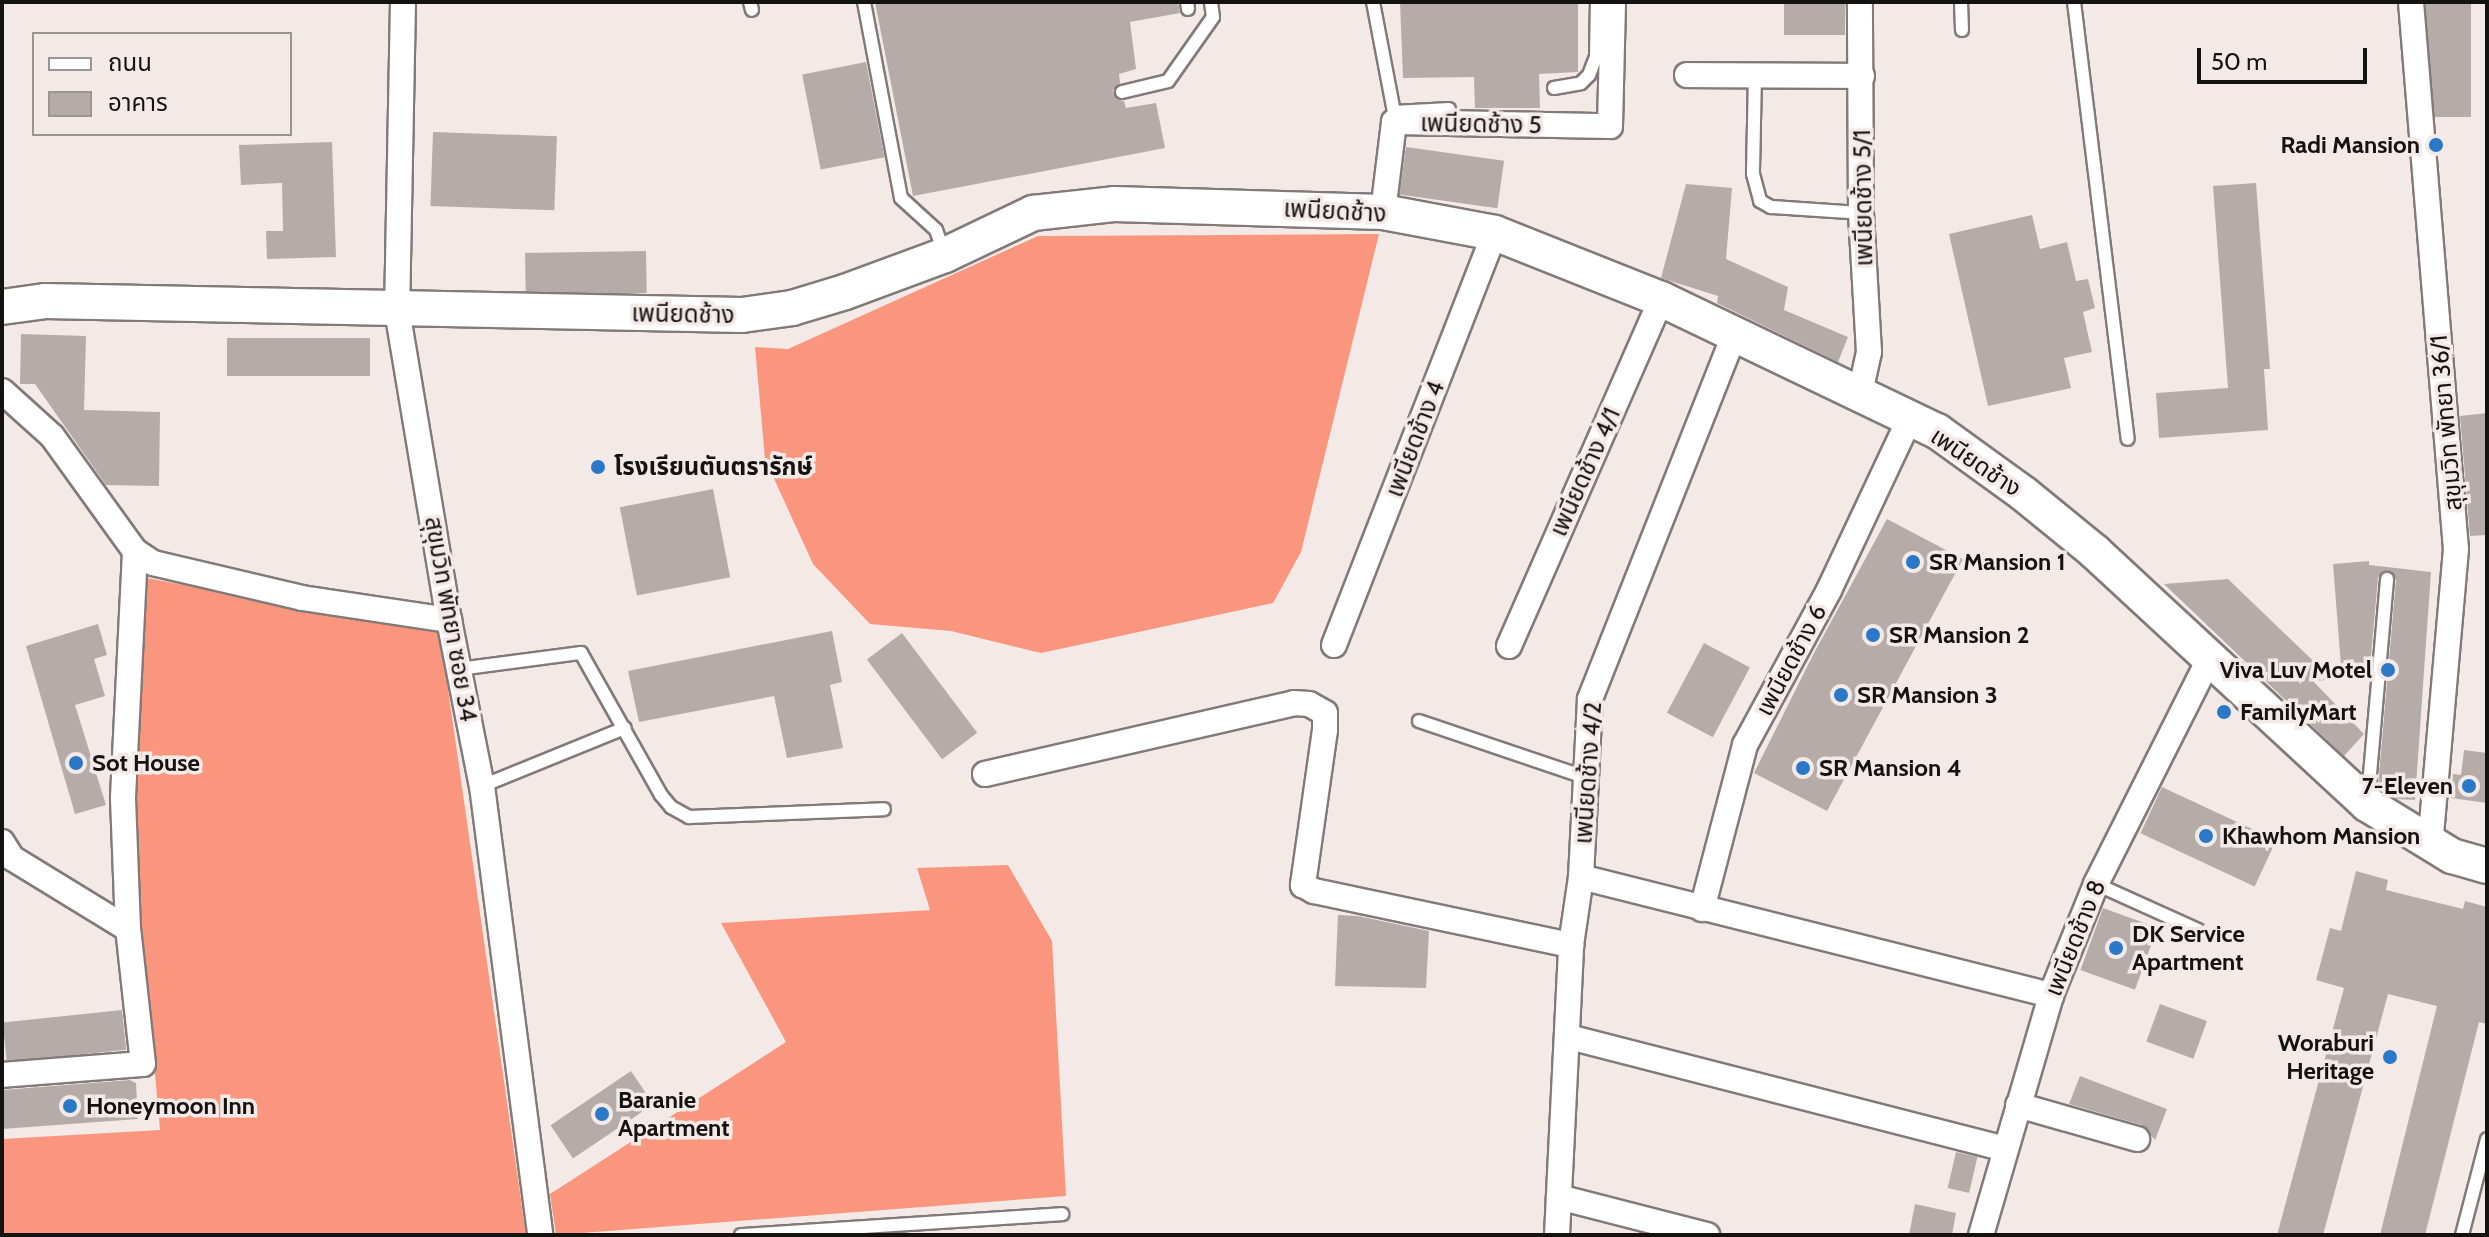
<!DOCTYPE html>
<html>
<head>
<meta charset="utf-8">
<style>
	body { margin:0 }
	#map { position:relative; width:2489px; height:1237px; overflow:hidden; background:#f3eae7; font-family:Cabin,"Noto Sans Thai",sans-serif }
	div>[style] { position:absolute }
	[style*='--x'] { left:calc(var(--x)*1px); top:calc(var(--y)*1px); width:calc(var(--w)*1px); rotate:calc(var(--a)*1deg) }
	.forest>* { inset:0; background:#fa967e }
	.building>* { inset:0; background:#b5acaa; transform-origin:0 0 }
	.roads { filter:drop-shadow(2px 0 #827a78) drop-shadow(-2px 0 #827a78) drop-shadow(0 2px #827a78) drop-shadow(0 -2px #827a78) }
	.lane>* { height:12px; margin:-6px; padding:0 6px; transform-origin:6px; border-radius:6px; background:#fff }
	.street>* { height:24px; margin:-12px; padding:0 12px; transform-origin:12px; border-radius:12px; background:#fff }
	.secondary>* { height:34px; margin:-17px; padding:0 17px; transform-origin:17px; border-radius:17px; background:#fff }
	.dots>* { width:22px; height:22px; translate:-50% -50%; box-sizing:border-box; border:4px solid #f3eae7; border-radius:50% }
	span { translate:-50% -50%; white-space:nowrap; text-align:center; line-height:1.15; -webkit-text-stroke:7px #f3eae7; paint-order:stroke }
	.street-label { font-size:24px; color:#151212 }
	.poi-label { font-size:24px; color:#151212; font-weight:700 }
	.right { translate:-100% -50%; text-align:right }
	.left { translate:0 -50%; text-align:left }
	.frame { position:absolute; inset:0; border:4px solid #151212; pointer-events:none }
	.legend { position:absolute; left:32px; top:32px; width:260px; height:104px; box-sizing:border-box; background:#f3eae7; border:2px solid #9a9492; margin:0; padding:10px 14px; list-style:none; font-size:24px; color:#151212 }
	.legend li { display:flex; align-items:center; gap:16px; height:40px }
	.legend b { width:40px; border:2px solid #9a9492 }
	.scale { position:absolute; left:2197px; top:48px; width:170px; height:36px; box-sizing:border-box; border:4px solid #151212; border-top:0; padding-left:10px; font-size:24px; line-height:28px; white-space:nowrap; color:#151212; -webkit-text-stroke:6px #f3eae7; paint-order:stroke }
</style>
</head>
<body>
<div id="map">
	<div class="forest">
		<div style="clip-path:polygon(1379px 234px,1301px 552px,1273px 603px,1041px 653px,951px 631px,870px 624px,813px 564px,765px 459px,755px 347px,788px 349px,1038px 236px)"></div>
		<div style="clip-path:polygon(147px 578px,440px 633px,526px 1235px,2px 1235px,2px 1139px,160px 1130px,134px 842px)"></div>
		<div style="clip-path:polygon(1008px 865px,1052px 941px,1066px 1196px,556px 1235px,550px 1194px,786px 1042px,721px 923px,930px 910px,917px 868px)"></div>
	</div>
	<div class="building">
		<div style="clip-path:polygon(875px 2px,1178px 2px,1180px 13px,1130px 22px,1136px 69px,1119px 74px,1120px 83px,1113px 90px,1116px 99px,1124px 101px,1126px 108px,1156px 103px,1165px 148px,913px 196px)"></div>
		<div style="clip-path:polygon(1400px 2px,1578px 2px,1578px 72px,1539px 74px,1540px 108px,1475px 108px,1474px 77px,1403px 78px)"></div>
		<div style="left:1784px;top:2px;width:61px;height:33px"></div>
		<div style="left:2426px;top:2px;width:45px;height:115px"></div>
		<div style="left:866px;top:62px;width:97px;height:65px;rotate:79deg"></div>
		<div style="left:433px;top:132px;width:124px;height:74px;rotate:2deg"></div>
		<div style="clip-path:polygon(332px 142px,336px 257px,267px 259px,266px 231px,283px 231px,282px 183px,241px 185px,239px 145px)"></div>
		<div style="left:1406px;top:147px;width:99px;height:48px;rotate:8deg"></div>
		<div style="clip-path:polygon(2256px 183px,2270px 369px,2264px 369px,2268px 430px,2159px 438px,2156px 393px,2228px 388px,2213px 186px)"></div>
		<div style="clip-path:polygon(1686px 184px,1732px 188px,1726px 259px,1788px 287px,1784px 310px,1848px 337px,1838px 362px,1717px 303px,1718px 296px,1661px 278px)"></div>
		<div style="clip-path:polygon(2032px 215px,2040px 249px,2067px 242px,2076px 281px,2088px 279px,2095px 308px,2083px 312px,2092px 352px,2064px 358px,2071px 388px,1988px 406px,1949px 234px)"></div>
		<div style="left:646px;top:251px;width:42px;height:121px;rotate:89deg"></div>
		<div style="clip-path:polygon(21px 334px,86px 336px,84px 410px,160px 412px,159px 486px,106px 485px,35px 384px,20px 384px)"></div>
		<div style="left:227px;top:338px;width:143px;height:38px"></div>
		<div style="clip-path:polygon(2487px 413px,2487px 535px,2470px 536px,2460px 416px)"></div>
		<div style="left:713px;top:489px;width:90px;height:95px;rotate:79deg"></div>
		<div style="clip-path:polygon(1887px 519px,1963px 559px,1827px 811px,1754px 773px,1814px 653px)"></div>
		<div style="clip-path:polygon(2369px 561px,2369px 565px,2431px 572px,2415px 800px,2397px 799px,2386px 792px,2387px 787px,2378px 786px,2396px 580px,2391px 571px,2383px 571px,2378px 578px,2369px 677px,2342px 679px,2333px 564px)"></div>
		<div style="clip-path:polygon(2228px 579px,2333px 680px,2313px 681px,2364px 734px,2344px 756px,2164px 584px)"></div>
		<div style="clip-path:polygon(98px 624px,107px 655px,94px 659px,105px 696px,75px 705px,106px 805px,75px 814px,26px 646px)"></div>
		<div style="clip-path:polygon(832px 631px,842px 682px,830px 685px,843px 748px,787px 758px,774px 696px,639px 722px,628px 671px)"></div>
		<div style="left:902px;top:633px;width:125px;height:44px;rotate:53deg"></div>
		<div style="left:1704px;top:643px;width:52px;height:79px;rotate:28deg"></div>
		<div style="clip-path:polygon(2464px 750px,2487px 753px,2487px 803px,2451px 798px,2453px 774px,2461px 775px)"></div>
		<div style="left:2162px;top:787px;width:126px;height:51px;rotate:25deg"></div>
		<div style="clip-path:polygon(2356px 871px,2388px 880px,2386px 890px,2463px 909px,2465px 901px,2487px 907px,2487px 1024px,2479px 1022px,2425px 1235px,2380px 1235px,2437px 1006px,2388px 994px,2323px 1235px,2277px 1235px,2344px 988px,2316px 980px,2330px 928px,2341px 931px)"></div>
		<div style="left:2103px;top:908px;width:58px;height:66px;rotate:20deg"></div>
		<div style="clip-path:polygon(1338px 915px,1358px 916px,1429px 931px,1426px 988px,1335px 986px)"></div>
		<div style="left:2160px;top:1004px;width:50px;height:40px;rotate:20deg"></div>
		<div style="left:122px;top:1010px;width:40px;height:120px;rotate:84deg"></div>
		<div style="left:631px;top:1071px;width:40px;height:97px;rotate:56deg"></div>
		<div style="clip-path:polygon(2080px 1076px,2167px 1109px,2155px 1140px,2142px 1125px,2069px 1104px)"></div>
		<div style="clip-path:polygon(130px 1080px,136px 1083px,138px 1119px,2px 1129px,2px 1090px)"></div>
		<div style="left:1956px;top:1152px;width:22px;height:37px;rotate:13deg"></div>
		<div style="clip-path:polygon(1915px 1204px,1956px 1213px,1952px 1235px,1909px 1235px)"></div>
	</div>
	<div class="roads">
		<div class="lane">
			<div style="--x:750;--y:2;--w:8;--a:76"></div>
			<div style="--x:864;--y:2;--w:199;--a:79.3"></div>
			<div style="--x:901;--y:198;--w:47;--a:42.4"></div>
			<div style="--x:936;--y:230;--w:23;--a:70"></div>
			<div style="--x:1187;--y:2;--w:7;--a:82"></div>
			<div style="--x:1373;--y:2;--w:112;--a:79.2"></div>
			<div style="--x:1394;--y:112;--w:55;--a:-3.1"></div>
			<div style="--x:1961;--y:2;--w:28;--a:88"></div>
			<div style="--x:2074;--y:2;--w:440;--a:83"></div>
			<div style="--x:1755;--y:75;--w:99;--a:91.2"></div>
			<div style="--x:1753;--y:174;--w:28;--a:75"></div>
			<div style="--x:1760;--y:201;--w:13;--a:29"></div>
			<div style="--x:1771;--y:207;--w:90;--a:3.8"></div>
			<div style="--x:1554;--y:88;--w:27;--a:-10"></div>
			<div style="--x:1581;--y:83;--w:11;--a:-45"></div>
			<div style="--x:1589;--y:75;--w:19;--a:-69"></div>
			<div style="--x:1596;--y:57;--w:55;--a:-89"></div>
			<div style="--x:1122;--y:92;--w:47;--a:-13.4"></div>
			<div style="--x:1168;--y:81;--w:78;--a:-54.9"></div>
			<div style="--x:1213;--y:17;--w:15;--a:-98"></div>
			<div style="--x:459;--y:669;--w:123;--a:-7.5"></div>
			<div style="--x:581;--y:653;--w:163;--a:60.6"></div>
			<div style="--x:661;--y:795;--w:16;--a:50"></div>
			<div style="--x:671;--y:807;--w:21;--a:29"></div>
			<div style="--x:689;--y:817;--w:195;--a:-2.3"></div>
			<div style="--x:1419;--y:721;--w:174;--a:18.7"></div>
			<div style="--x:482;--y:786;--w:154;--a:-22.1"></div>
			<div style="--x:2368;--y:797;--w:219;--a:-85"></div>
			<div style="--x:2096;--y:884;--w:112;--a:24.3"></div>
			<div style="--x:741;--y:1235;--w:322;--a:-3.7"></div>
			<div style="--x:2462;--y:1235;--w:99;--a:-75.4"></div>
		</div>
		<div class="street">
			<div style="--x:403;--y:2;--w:308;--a:91.1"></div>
			<div style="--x:397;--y:310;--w:314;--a:80.5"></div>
			<div style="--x:449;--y:620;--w:169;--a:78.8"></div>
			<div style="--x:482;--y:786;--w:453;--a:82.6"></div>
			<div style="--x:2411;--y:2;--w:549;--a:85.3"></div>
			<div style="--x:2456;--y:549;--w:296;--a:95"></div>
			<div style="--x:1687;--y:75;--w:175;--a:0.3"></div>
			<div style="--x:1383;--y:212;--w:91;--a:-83"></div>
			<div style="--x:1394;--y:122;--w:216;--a:1.1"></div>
			<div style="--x:1610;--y:126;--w:124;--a:-88.6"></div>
			<div style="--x:2;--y:391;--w:67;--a:42"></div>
			<div style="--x:52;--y:436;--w:142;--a:54.2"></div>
			<div style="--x:135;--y:551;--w:22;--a:34"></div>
			<div style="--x:153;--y:563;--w:153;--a:13.2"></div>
			<div style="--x:302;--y:598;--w:149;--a:8.5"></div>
			<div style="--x:1860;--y:393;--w:42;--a:-77.6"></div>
			<div style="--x:1869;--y:352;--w:139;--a:-93.3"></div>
			<div style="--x:1861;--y:213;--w:211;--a:-90.3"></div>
			<div style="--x:1334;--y:645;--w:442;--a:-68.7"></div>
			<div style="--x:1509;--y:646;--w:379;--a:-66.3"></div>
			<div style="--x:985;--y:774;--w:317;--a:-12.9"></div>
			<div style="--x:1294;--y:703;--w:15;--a:4"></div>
			<div style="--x:1309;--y:704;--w:18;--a:29"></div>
			<div style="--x:1325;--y:713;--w:17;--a:90"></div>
			<div style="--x:1325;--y:730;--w:157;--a:98.1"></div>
			<div style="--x:1303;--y:885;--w:13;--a:29"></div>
			<div style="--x:1314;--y:891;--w:263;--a:11.9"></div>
			<div style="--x:2;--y:842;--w:19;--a:58"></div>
			<div style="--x:12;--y:858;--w:136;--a:31.5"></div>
			<div style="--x:1581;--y:877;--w:485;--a:14.1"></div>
			<div style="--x:1702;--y:909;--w:170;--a:-75.3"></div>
			<div style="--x:1745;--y:745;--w:176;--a:-61.5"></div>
			<div style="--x:1829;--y:590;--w:188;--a:-64.8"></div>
			<div style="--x:1569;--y:1037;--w:450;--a:14.4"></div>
			<div style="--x:2;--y:1075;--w:141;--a:-4.5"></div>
			<div style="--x:143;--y:1064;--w:136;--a:-96.3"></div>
			<div style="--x:128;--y:929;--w:132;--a:-92.2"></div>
			<div style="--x:123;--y:797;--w:246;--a:-87.2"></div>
			<div style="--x:2018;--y:1105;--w:124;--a:15.9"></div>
			<div style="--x:1559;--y:1197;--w:153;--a:14.4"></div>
			<div style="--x:1557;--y:1235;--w:290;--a:-87.2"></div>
			<div style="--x:1571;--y:945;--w:69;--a:-81.6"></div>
			<div style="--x:1581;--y:877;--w:178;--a:-87.1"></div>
			<div style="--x:1590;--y:699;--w:391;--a:-68.4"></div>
			<div style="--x:1981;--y:1235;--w:250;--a:-73.7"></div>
			<div style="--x:2051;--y:995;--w:120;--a:-67.9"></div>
			<div style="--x:2096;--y:884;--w:254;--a:-63.3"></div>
		</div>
		<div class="secondary">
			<div style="--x:2;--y:307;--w:43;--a:-7.9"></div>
			<div style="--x:45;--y:301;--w:697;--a:1.15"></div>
			<div style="--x:742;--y:315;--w:50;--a:-8"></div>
			<div style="--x:792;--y:308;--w:55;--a:-16.8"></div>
			<div style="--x:845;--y:292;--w:107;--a:-20.3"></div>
			<div style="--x:945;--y:255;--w:98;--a:-25.5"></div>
			<div style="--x:1033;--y:213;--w:81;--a:-6.3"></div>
			<div style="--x:1114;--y:204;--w:269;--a:1.7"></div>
			<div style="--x:1383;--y:212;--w:114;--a:10.6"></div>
			<div style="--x:1495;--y:233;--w:179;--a:21.7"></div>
			<div style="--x:1661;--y:299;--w:306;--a:25.6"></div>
			<div style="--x:1937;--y:431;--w:107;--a:35.9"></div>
			<div style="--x:2024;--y:494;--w:92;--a:39.2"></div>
			<div style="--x:2095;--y:552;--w:371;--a:42.8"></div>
			<div style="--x:2367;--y:804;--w:100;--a:31.5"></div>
			<div style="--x:2452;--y:856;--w:36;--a:16"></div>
		</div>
	</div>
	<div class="dots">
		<div style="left:2436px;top:145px;background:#2a78c7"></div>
		<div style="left:598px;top:467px;background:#2a78c7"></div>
		<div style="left:1913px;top:562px;background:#2a78c7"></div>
		<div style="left:1873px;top:635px;background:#2a78c7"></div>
		<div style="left:2388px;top:670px;background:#2a78c7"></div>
		<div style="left:1841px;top:695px;background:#2a78c7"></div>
		<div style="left:2224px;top:712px;background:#2a78c7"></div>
		<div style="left:76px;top:763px;background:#2a78c7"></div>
		<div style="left:1803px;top:768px;background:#2a78c7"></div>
		<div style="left:2469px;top:786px;background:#2a78c7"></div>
		<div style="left:2206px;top:836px;background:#2a78c7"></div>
		<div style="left:2116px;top:948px;background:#2a78c7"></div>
		<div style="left:2390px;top:1057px;background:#2a78c7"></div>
		<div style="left:70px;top:1106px;background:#2a78c7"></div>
		<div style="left:602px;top:1114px;background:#2a78c7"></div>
	</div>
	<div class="street-label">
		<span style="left:1481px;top:124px;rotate:1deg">เพนียดช้าง 5</span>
		<span style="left:1863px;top:198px;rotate:-91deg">เพนียดช้าง 5/1</span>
		<span style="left:1335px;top:211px;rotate:3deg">เพนียดช้าง</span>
		<span style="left:683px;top:314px;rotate:1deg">เพนียดช้าง</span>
		<span style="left:2446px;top:423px;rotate:-95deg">สุขุมวิท พัทยา 36/1</span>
		<span style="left:1415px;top:439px;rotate:-69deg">เพนียดช้าง 4</span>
		<span style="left:1976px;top:462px;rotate:34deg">เพนียดช้าง</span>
		<span style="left:1585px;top:472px;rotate:-66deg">เพนียดช้าง 4/1</span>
		<span style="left:451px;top:619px;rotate:80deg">สุขุมวิท พัทยา ซอย 34</span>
		<span style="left:1791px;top:660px;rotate:-62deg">เพนียดช้าง 6</span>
		<span style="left:1588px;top:773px;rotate:-86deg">เพนียดช้าง 4/2</span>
		<span style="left:2075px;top:938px;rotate:-68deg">เพนียดช้าง 8</span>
	</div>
	<div class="poi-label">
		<span class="right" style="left:2420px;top:145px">Radi Mansion</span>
		<span class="left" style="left:614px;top:467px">โรงเรียนตันตรารักษ์</span>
		<span class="left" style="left:1929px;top:562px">SR Mansion 1</span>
		<span class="left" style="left:1889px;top:635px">SR Mansion 2</span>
		<span class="right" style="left:2372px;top:670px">Viva Luv Motel</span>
		<span class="left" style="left:1857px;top:695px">SR Mansion 3</span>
		<span class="left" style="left:2240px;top:712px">FamilyMart</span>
		<span class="left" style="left:92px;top:763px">Sot House</span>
		<span class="left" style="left:1819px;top:768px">SR Mansion 4</span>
		<span class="right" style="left:2453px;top:786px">7-Eleven</span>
		<span class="left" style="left:2222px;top:836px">Khawhom Mansion</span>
		<span class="left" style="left:2132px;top:948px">DK Service<br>Apartment</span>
		<span class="right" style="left:2374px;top:1057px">Woraburi<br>Heritage</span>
		<span class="left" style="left:618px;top:1114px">Baranie<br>Apartment</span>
		<span class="left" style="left:86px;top:1106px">Honeymoon Inn</span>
	</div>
	<div class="frame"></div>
	<ul class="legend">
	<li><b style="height:10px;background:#fff"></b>ถนน</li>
	<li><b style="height:22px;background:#b5acaa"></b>อาคาร</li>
	</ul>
	<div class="scale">50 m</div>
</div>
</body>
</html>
